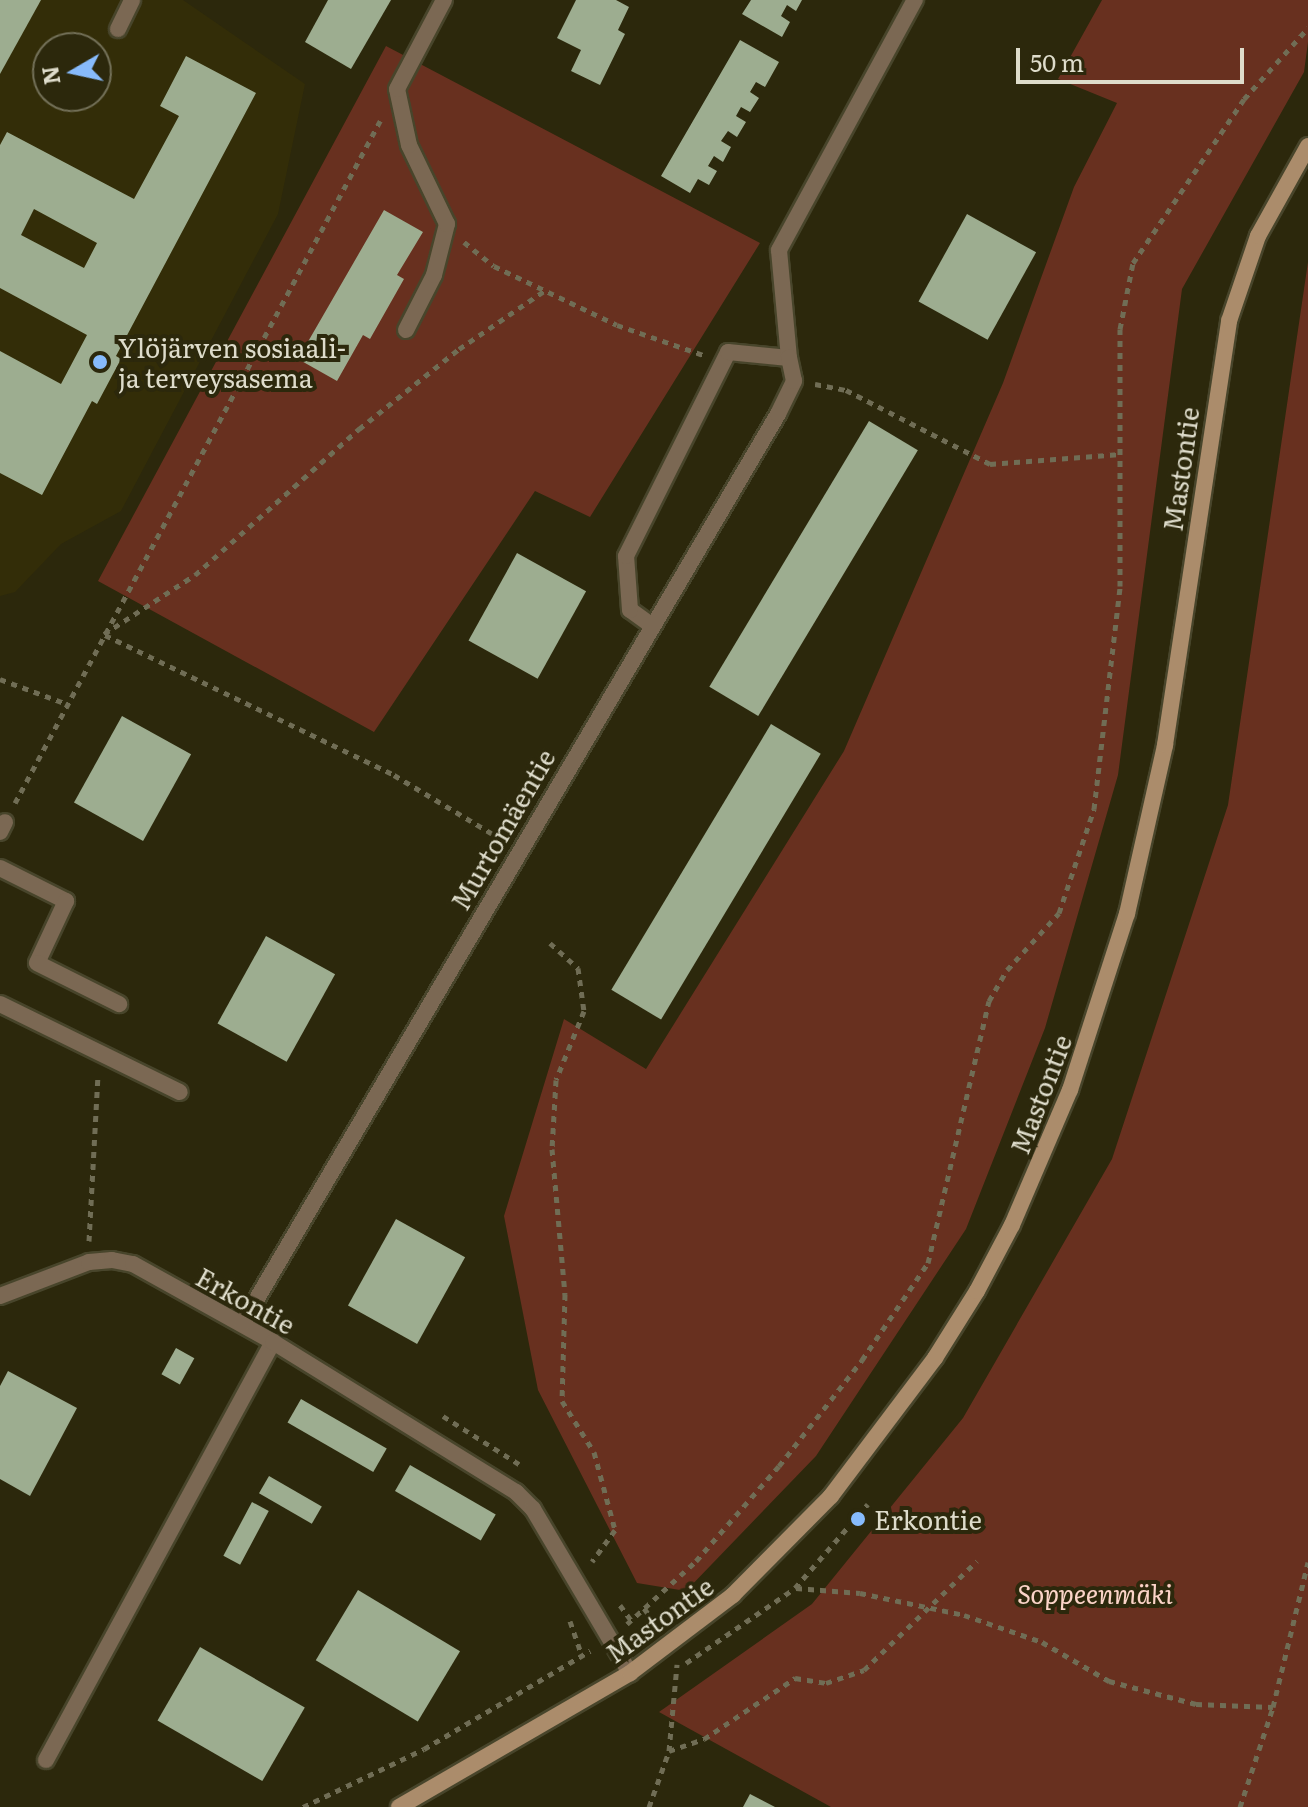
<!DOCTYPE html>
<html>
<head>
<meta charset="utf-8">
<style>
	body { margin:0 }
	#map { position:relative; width:1308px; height:1807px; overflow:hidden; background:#2c280c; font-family:Literata,serif }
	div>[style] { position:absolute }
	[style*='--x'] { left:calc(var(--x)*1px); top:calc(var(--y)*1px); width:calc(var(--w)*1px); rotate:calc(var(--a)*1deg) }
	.built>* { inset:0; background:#332d08 }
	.green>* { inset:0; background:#68301f }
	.building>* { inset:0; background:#9dad90; transform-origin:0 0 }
	.path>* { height:5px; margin-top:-2.5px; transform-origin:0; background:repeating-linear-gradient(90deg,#706d55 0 6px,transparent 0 12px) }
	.roads { filter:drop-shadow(2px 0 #48452b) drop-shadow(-2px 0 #48452b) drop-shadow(0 2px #48452b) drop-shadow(0 -2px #48452b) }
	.service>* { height:16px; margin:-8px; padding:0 8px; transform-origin:8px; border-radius:8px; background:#7b6853 }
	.minor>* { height:16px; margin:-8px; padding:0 8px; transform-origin:8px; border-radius:8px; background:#7b6853 }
	.secondary>* { height:16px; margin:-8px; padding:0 8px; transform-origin:8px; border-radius:8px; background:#ab8c6b }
	.dots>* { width:22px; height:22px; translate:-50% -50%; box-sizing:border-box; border:4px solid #2c280c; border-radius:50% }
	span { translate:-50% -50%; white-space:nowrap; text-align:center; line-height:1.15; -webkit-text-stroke:8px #2c280c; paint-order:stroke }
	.poi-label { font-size:26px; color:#dedccb }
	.left { translate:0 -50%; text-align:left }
	.street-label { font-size:26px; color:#dedccb }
	.park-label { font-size:26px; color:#fbd4c8; font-style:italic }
	.north { position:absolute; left:32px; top:32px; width:80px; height:80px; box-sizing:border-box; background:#2c280c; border:2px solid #737058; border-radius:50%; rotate:261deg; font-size:22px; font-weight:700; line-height:32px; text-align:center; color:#dedccb }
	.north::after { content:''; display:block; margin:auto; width:28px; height:36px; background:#87bbfc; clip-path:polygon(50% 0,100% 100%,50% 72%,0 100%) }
	.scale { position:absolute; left:1016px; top:48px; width:228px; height:36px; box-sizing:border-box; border:4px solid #dedccb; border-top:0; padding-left:10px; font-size:24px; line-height:28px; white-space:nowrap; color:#dedccb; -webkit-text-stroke:6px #2c280c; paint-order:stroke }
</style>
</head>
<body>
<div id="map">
	<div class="built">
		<div style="clip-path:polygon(evenodd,0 0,183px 0,305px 84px,278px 214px,121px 511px,61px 544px,15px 592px,0 596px,0 0,48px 48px,96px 48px,96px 96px,48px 96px,48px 48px)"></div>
	</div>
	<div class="green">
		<div style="clip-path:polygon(1102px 0,1308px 0,1308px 42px,1304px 72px,1182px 289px,1118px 775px,1045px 1028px,966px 1229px,816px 1456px,686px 1591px,637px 1583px,538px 1390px,504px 1216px,564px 1019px,646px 1069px,844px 751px,1003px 383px,1074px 187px,1117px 103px,1058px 79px)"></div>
		<div style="clip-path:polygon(386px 46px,760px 243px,590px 517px,535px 491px,374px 732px,98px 581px)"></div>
		<div style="clip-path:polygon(1308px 262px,1308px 1807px,831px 1807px,659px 1712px,812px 1604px,963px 1418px,1112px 1159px,1228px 805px)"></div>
	</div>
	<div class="building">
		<div style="clip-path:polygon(0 0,41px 0,0 74px)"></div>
		<div style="clip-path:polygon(328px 0,391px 0,351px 69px,305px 42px)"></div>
		<div style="clip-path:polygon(576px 0,616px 0,629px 7px,618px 30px,625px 34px,600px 85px,571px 71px,581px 50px,557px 38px)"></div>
		<div style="clip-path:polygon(751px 0,802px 0,796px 11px,787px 5px,781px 16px,790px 22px,782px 37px,742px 14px)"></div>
		<div style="clip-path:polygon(740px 40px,779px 62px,765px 87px,756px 82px,750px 92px,759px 98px,750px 112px,741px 107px,736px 116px,746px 122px,737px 137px,728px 131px,721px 141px,731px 147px,723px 162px,714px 156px,708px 166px,717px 171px,709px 185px,698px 179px,690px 193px,661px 176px)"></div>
		<div style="clip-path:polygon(evenodd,186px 56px,256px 93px,116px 356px,121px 359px,97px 404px,92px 401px,42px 495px,0 473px,0 351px,61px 384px,87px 335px,0 288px,0 145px,7px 132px,134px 199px,179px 116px,160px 106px,186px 56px,34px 209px,97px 243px,84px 268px,21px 235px,34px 209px)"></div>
		<div style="clip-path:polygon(384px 210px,423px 232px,397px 275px,404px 279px,370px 339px,363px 335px,337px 381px,298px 359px)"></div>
		<div style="left:967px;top:214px;width:79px;height:100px;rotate:29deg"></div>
		<div style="left:869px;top:421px;width:57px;height:310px;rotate:31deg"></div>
		<div style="left:517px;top:553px;width:79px;height:100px;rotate:29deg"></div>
		<div style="left:122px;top:716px;width:79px;height:99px;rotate:29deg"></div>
		<div style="left:771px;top:724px;width:58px;height:310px;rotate:31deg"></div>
		<div style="left:266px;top:936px;width:79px;height:100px;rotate:29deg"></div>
		<div style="left:396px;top:1219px;width:79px;height:99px;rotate:29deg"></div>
		<div style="left:176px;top:1348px;width:21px;height:30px;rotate:29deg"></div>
		<div style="clip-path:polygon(8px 1371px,77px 1408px,30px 1496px,0 1479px,0 1386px)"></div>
		<div style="left:301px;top:1399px;width:99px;height:27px;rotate:30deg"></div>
		<div style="left:410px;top:1465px;width:99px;height:30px;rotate:30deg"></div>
		<div style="left:269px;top:1476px;width:61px;height:20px;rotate:30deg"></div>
		<div style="left:252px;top:1502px;width:19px;height:61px;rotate:28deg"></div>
		<div style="left:358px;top:1590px;width:119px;height:82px;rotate:31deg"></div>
		<div style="left:200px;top:1647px;width:121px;height:85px;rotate:30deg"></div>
		<div style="clip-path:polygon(750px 1794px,775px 1807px,743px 1807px)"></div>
	</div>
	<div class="path">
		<div style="--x:464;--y:242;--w:38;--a:39"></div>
		<div style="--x:494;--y:266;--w:136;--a:25.6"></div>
		<div style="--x:617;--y:325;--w:91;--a:19.2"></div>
		<div style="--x:815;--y:384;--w:32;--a:11"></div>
		<div style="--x:846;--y:390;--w:162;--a:27.2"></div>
		<div style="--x:990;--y:464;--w:131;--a:-4.4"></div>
		<div style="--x:104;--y:634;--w:108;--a:-33"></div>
		<div style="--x:195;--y:575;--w:220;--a:-41.7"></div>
		<div style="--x:359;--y:429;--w:128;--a:-38.7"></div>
		<div style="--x:459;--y:349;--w:103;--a:-34.3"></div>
		<div style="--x:105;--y:635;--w:321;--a:25.8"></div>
		<div style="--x:394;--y:775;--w:125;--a:30.9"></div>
		<div style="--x:0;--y:679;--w:72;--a:20.5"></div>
		<div style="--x:15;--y:803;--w:774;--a:-61.84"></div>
		<div style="--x:550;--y:943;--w:38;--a:42"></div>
		<div style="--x:578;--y:968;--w:43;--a:82.1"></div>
		<div style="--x:584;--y:1011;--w:74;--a:112.1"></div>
		<div style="--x:556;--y:1080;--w:69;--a:93.3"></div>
		<div style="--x:552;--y:1149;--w:146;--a:84.9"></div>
		<div style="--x:565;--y:1294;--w:107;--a:91.6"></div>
		<div style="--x:562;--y:1401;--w:60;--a:57.9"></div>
		<div style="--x:594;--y:1452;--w:81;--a:74.9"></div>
		<div style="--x:615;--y:1530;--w:39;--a:126"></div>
		<div style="--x:89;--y:1241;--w:165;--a:-86.9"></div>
		<div style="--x:443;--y:1416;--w:90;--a:32.3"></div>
		<div style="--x:796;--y:1588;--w:64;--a:4.5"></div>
		<div style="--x:860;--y:1593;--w:106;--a:11.9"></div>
		<div style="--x:964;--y:1615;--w:83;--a:19.1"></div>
		<div style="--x:1042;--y:1642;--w:78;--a:30.2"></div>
		<div style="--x:1109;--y:1681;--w:90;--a:14.8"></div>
		<div style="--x:1196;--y:1704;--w:77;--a:2.2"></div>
		<div style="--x:620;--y:1605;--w:19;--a:54"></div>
		<div style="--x:644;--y:1608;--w:24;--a:54"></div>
		<div style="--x:570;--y:1621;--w:37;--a:71"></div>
		<div style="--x:627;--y:1624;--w:93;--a:-42.4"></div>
		<div style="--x:696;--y:1561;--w:126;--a:-48.9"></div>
		<div style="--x:779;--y:1466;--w:135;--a:-51.9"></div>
		<div style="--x:862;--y:1360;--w:117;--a:-55.8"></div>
		<div style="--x:928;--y:1263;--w:269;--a:-76.9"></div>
		<div style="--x:989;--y:1001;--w:36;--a:-60"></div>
		<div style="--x:1007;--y:970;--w:77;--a:-47.6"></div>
		<div style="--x:1059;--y:913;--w:110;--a:-71.4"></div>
		<div style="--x:1094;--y:809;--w:225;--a:-83.3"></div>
		<div style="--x:1120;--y:586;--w:257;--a:-90"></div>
		<div style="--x:1120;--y:329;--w:67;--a:-78.9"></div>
		<div style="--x:1133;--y:263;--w:198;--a:-55.9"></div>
		<div style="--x:1244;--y:99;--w:96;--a:-48"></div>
		<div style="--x:686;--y:1663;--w:132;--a:-34.5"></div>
		<div style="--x:795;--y:1588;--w:111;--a:-49"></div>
		<div style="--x:669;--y:1751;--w:37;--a:-19"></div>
		<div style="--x:704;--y:1739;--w:110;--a:-33.8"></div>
		<div style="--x:795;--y:1678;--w:31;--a:9"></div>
		<div style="--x:826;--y:1683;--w:40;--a:-18.9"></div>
		<div style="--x:864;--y:1670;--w:157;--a:-44"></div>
		<div style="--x:303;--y:1807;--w:134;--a:-25.6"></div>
		<div style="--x:424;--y:1749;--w:193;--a:-30.6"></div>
		<div style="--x:649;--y:1807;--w:59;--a:-70.3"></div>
		<div style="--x:669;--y:1751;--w:87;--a:-84.7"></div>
		<div style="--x:1240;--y:1807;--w:105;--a:-71.7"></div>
		<div style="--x:1273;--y:1707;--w:149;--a:-76.4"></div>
	</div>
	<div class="roads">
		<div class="service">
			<div style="--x:118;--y:29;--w:32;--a:-64"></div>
			<div style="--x:406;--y:330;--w:62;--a:-63"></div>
			<div style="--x:434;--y:275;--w:53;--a:-75.7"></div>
			<div style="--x:447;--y:224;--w:88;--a:-115.7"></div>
			<div style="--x:409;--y:145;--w:57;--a:-102.1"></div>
			<div style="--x:397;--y:89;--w:101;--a:-62.2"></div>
			<div style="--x:651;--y:625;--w:26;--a:-144"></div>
			<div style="--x:630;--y:610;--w:54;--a:-94.2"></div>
			<div style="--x:626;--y:556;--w:228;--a:-63.4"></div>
			<div style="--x:728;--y:352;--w:61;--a:5.6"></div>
			<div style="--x:789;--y:358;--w:108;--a:-95.3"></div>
			<div style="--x:779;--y:250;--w:285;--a:-61.5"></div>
			<div style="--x:0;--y:868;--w:74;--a:26.6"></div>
			<div style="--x:66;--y:901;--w:68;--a:115.1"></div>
			<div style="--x:37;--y:963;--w:92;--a:26.6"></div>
			<div style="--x:0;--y:1004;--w:200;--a:26.1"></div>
			<div style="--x:46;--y:1760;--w:476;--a:-61.5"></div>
		</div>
		<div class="minor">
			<div style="--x:0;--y:832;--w:11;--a:-63"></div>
			<div style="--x:0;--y:1296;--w:95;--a:-20.9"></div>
			<div style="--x:89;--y:1262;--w:23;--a:-5"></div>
			<div style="--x:112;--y:1260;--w:21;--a:11"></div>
			<div style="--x:133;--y:1264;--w:160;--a:29.1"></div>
			<div style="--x:273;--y:1342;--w:286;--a:31.7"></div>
			<div style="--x:516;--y:1492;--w:24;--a:45"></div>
			<div style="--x:533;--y:1509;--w:191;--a:59.4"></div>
			<div style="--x:242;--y:1324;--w:1056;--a:-59.5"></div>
			<div style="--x:778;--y:414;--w:37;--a:-64"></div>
			<div style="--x:794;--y:381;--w:24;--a:-102"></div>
		</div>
		<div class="secondary">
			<div style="--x:399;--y:1807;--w:267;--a:-30.1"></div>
			<div style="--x:630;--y:1673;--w:129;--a:-37.1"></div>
			<div style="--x:733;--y:1595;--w:139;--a:-45.3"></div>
			<div style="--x:831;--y:1496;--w:173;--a:-53"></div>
			<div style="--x:935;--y:1358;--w:79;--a:-57.9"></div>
			<div style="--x:977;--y:1291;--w:75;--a:-62.1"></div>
			<div style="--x:1012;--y:1225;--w:147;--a:-66.8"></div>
			<div style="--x:1070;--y:1090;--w:185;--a:-72.1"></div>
			<div style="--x:1127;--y:914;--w:173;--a:-77.3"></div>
			<div style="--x:1165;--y:745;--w:429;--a:-81.4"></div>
			<div style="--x:1229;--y:321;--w:90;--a:-71.2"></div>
			<div style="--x:1258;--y:236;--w:103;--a:-60.9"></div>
		</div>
	</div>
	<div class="dots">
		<div style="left:100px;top:362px;background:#87bbfc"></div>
		<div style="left:858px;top:1519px;background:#87bbfc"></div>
	</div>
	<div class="poi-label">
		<span class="left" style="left:118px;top:362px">Ylöjärven sosiaali-<br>ja terveysasema</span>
		<span class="left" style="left:874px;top:1519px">Erkontie</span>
	</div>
	<div class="street-label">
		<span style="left:1180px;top:469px;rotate:-82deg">Mastontie</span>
		<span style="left:502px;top:829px;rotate:-60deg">Murtomäentie</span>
		<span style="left:1040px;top:1094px;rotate:-69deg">Mastontie</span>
		<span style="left:246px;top:1300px;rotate:29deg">Erkontie</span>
		<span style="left:659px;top:1619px;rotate:-36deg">Mastontie</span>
	</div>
	<div class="park-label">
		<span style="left:1095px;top:1593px">Soppeenmäki</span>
	</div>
	<div class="north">N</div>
	<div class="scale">50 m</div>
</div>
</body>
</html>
